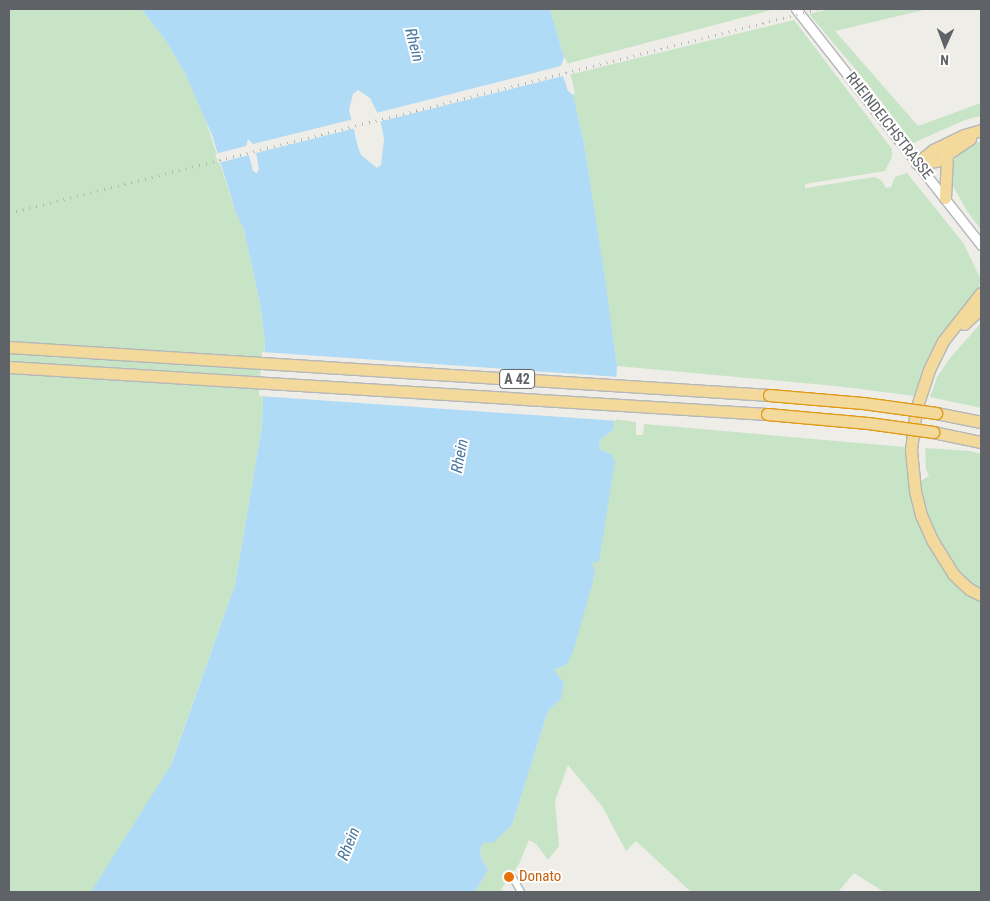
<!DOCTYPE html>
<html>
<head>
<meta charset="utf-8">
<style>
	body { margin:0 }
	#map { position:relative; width:990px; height:901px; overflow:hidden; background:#efede7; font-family:"Roboto Condensed",sans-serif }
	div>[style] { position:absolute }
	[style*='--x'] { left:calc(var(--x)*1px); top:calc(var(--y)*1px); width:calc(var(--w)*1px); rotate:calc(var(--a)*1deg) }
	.green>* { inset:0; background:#c8e4c7 }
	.water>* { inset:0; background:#b0dbf7 }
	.pier>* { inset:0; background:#efede7; transform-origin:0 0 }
	.roads { filter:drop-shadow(1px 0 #b4b7ba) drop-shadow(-1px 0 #b4b7ba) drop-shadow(0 1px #b4b7ba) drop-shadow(0 -1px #b4b7ba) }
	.street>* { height:6px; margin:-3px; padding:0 3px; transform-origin:3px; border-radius:3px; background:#fff }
	.secondary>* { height:9px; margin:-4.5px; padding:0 4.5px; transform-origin:4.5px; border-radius:4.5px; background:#fff }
	.highway>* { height:11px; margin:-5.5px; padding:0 5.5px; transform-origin:5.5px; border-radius:5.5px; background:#f3d99b }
	.rail>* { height:2.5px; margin-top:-1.25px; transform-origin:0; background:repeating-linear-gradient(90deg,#b5b6b6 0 1px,transparent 0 7px) }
	.bridges { filter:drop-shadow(1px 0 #e09917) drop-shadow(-1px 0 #e09917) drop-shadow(0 1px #e09917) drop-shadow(0 -1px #e09917) }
	.highway-bridge>* { height:11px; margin:-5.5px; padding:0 5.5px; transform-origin:5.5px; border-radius:5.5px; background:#f3d99b }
	.dots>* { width:14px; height:14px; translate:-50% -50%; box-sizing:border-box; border:2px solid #fff; border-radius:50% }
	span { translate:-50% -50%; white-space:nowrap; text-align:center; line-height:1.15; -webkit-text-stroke:4px #fff; paint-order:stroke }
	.shield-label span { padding:1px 4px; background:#fff; border:1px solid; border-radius:4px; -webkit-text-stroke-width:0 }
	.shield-label { font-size:14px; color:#5f6266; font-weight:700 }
	.street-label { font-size:15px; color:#5f6266 }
	.food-label { font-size:15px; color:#c56008 }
	.left { translate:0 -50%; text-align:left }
	.water-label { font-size:16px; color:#4a77a0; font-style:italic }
	.frame { position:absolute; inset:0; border:10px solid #5f6266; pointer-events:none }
	.north { position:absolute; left:920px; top:20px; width:50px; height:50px; -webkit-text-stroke:4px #fff; paint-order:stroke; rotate:182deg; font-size:14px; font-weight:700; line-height:20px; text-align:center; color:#5f6266 }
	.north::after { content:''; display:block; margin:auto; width:18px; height:22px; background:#5f6266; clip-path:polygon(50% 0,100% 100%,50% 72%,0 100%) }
</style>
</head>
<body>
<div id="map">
	<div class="green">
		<div style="clip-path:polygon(9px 9px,141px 9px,164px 38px,185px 73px,202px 109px,236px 213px,244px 230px,260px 304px,265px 341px,262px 426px,235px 585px,170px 767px,93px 892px,9px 892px)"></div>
		<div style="clip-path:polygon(550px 9px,775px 9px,566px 64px)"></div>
		<div style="clip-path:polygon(830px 9px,928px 9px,835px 31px,918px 126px,981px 103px,981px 116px,965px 120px,913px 143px,867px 83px,809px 14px)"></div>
		<div style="clip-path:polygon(794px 20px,892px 149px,892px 157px,885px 171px,805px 184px,805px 188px,875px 177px,882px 181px,886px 188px,891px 187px,895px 177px,907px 173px,964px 244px,979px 276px,981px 276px,978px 292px,915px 396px,836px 386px,617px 366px,584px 143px,568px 75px)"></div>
		<div style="clip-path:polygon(981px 141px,981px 230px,967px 211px,950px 181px,951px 165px,960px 150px)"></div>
		<div style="clip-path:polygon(981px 323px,981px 408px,930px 397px,937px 377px,950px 358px)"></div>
		<div style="clip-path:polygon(613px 419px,636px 422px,636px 435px,643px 435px,644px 424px,905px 447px,908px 482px,919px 482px,929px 476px,926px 469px,925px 448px,970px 451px,981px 454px,981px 892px,884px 892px,854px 873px,838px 892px,691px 892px,636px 841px,626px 851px,602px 806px,568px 765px,555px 801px,559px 846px,548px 860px,536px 844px,529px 840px,519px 864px,501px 889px,505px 892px,475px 892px,488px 870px,482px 860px,480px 850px,483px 842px,512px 825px,548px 711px,561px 699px,554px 670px,567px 664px,592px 563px,611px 454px,599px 449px,600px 440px,613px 430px)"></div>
	</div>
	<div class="water">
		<div style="clip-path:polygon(evenodd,141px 9px,550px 9px,566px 64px,584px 143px,605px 279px,617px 366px,613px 430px,600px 440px,599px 449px,611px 454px,615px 462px,599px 561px,592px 563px,595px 571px,592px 585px,573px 652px,567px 664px,554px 670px,564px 683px,561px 699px,548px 711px,512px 825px,494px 842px,483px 843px,480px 850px,482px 860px,488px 870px,475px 892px,91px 892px,171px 765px,235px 585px,262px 426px,265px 341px,260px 304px,244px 230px,236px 213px,212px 135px,185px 73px,164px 38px,141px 9px,358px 90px,370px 98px,380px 118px,384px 139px,381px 165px,377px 168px,361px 155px,358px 147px,349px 110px,353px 94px,358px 90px)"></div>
	</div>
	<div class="pier">
		<div style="clip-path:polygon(564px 57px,568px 64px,575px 93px,573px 95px,568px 91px,563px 76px,378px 122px,376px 113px,561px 66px)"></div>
		<div style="clip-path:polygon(354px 119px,356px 128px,256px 153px,259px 169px,257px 173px,253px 171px,249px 155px,218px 163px,215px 154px,246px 146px,248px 139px,253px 144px)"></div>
		<div style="left:262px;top:352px;width:358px;height:44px;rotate:4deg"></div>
	</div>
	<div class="roads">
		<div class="street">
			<div style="--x:513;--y:878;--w:16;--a:60"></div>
		</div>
		<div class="secondary">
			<div style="--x:796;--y:9;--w:300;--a:51.9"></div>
		</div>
		<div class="highway">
			<div style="--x:917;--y:163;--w:21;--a:-39"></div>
			<div style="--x:933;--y:150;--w:34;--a:-26"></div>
			<div style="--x:964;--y:135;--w:18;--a:-16"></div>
			<div style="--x:917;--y:163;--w:20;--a:-6"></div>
			<div style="--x:937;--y:161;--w:40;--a:-34"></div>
			<div style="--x:945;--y:198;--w:42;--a:-87.3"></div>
			<div style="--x:981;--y:293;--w:61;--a:128.4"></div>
			<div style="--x:943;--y:341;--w:32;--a:116"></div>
			<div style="--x:929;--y:370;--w:41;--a:108.4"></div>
			<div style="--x:916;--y:409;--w:41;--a:97"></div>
			<div style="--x:911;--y:450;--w:41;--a:84.4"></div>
			<div style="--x:915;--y:491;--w:25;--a:76"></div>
			<div style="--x:921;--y:515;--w:27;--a:66"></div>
			<div style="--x:932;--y:540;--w:40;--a:58"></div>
			<div style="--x:953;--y:574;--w:22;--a:43"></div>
			<div style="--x:969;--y:589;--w:13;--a:27"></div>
			<div style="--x:964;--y:324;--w:23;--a:-43"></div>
			<div style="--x:9;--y:347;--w:762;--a:3.61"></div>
			<div style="--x:9;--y:367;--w:759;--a:3.55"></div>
			<div style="--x:936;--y:413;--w:46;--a:11.3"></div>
			<div style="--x:933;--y:432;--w:49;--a:11.8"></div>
		</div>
	</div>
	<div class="rail">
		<div style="--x:9;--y:213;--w:834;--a:-14.15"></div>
	</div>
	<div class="bridges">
		<div class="highway-bridge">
			<div style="--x:769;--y:395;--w:94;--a:4.9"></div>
			<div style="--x:863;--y:403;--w:74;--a:7.8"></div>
			<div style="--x:767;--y:414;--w:101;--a:5.1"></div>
			<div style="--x:868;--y:423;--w:66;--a:7.9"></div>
		</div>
	</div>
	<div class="dots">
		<div style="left:509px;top:877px;background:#e8710a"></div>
	</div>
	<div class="shield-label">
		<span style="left:517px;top:379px">A 42</span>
	</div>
	<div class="street-label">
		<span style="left:889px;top:126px;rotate:52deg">RHEINDEICHSTRASSE</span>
	</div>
	<div class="food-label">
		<span class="left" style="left:519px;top:877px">Donato</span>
	</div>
	<div class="water-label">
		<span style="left:414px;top:45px;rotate:75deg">Rhein</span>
		<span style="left:460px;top:456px;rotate:-79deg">Rhein</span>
		<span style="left:349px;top:844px;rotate:-68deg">Rhein</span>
	</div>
	<div class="frame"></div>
	<div class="north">N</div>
</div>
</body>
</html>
